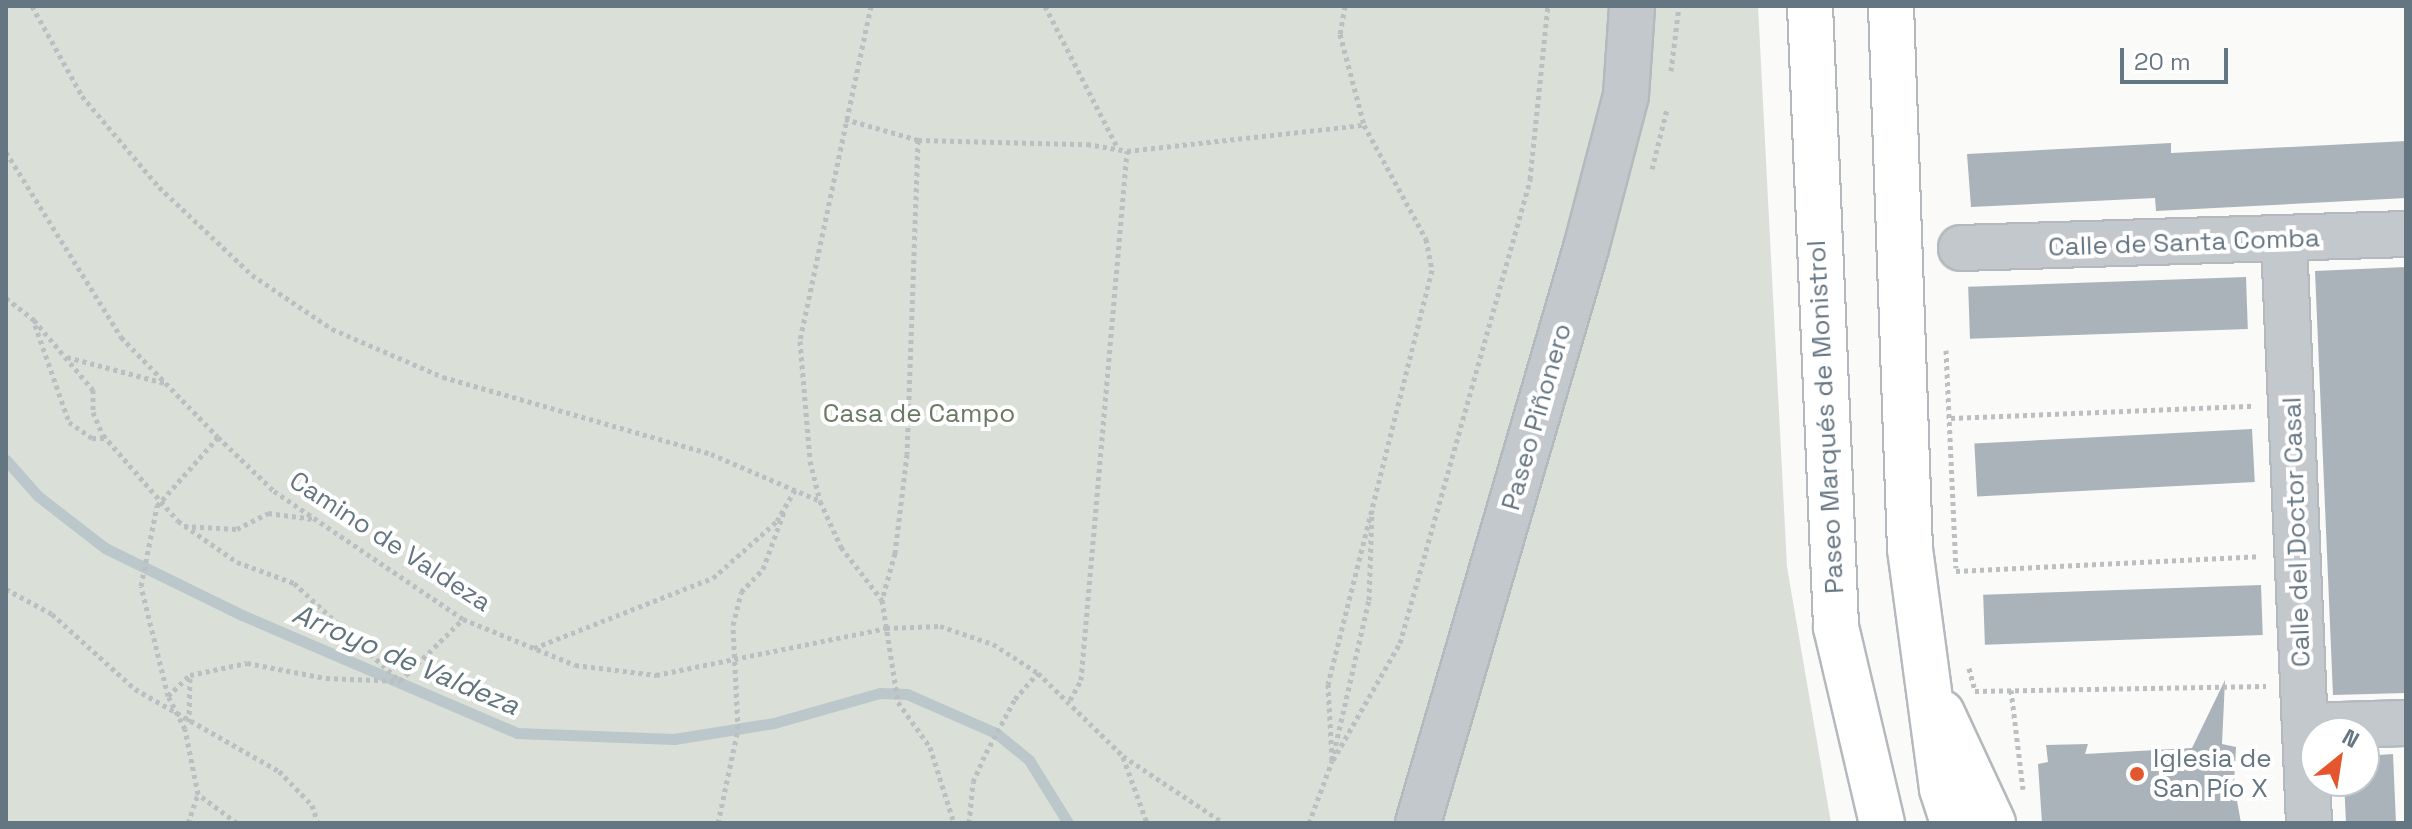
<!DOCTYPE html>
<html>
<head>
<meta charset="utf-8">
<style>
	body { margin:0 }
	#map { position:relative; width:2412px; height:829px; overflow:hidden; background:#fafaf8; font-family:"Space Grotesk",sans-serif }
	div>[style] { position:absolute }
	[style*='--x'] { left:calc(var(--x)*1px); top:calc(var(--y)*1px); width:calc(var(--w)*1px); rotate:calc(var(--a)*1deg) }
	.green>* { inset:0; background:#dadfd7 }
	.stream>* { height:11px; margin:-5.5px; padding:0 5.5px; transform-origin:5.5px; border-radius:5.5px; background:#bbc7cb }
	.building>* { inset:0; background:#aab3b9; transform-origin:0 0 }
	.path>* { height:5px; margin-top:-2.5px; transform-origin:0; background:repeating-linear-gradient(90deg,#bbbfc2 0 4px,transparent 0 8px) }
	.roads { filter:drop-shadow(2px 0 #b4b9bd) drop-shadow(-2px 0 #b4b9bd) drop-shadow(0 2px #b4b9bd) drop-shadow(0 -2px #b4b9bd) }
	.street>* { height:44px; margin:-22px; padding:0 22px; transform-origin:22px; border-radius:22px; background:#c3c8cc }
	.highway>* { height:44px; margin:-22px; padding:0 22px; transform-origin:22px; border-radius:22px; background:#fff }
	.dots>* { width:22px; height:22px; translate:-50% -50%; box-sizing:border-box; border:4px solid #fff; border-radius:50% }
	span { translate:-50% -50%; white-space:nowrap; text-align:center; line-height:1.15; -webkit-text-stroke:8px #fff; paint-order:stroke }
	.street-label { font-size:26px; color:#657683 }
	.park-label { font-size:26px; color:#687a64 }
	.poi-label { font-size:26px; color:#657683 }
	.left { translate:0 -50%; text-align:left }
	.water-label { font-size:28px; color:#60757c; font-style:italic }
	.frame { position:absolute; inset:0; border:8px solid #657683; pointer-events:none }
	.north { position:absolute; left:2300px; top:717px; width:80px; height:80px; box-sizing:border-box; background:#fff; border:2px solid #c1c8cd; border-radius:50%; rotate:30deg; font-size:22px; font-weight:700; line-height:32px; text-align:center; color:#657683 }
	.north::after { content:''; display:block; margin:auto; width:28px; height:36px; background:#e4572e; clip-path:polygon(50% 0,100% 100%,50% 72%,0 100%) }
	.scale { position:absolute; left:2120px; top:48px; width:108px; height:36px; box-sizing:border-box; border:4px solid #657683; border-top:0; padding-left:10px; font-size:24px; line-height:28px; white-space:nowrap; color:#657683; -webkit-text-stroke:6px #fff; paint-order:stroke }
</style>
</head>
<body>
<div id="map">
	<div class="green">
		<div style="clip-path:polygon(6px 6px,1758px 6px,1787px 567px,1831px 823px,6px 823px)"></div>
	</div>
	<div class="stream">
		<div style="--x:6;--y:460;--w:48;--a:48.4"></div>
		<div style="--x:38;--y:496;--w:85;--a:37.8"></div>
		<div style="--x:105;--y:548;--w:153;--a:26.1"></div>
		<div style="--x:242;--y:615;--w:299;--a:23.2"></div>
		<div style="--x:517;--y:733;--w:157;--a:2.2"></div>
		<div style="--x:674;--y:739;--w:101;--a:-9.1"></div>
		<div style="--x:774;--y:723;--w:110;--a:-15.8"></div>
		<div style="--x:880;--y:693;--w:27;--a:2"></div>
		<div style="--x:907;--y:694;--w:97;--a:23.7"></div>
		<div style="--x:996;--y:733;--w:43;--a:39.3"></div>
		<div style="--x:1029;--y:760;--w:74;--a:58.2"></div>
	</div>
	<div class="building">
		<div style="clip-path:polygon(2406px 141px,2406px 198px,2156px 211px,2155px 198px,1971px 207px,1967px 154px,2171px 143px,2171px 153px)"></div>
		<div style="clip-path:polygon(2406px 267px,2406px 693px,2333px 695px,2315px 271px)"></div>
		<div style="left:2246px;top:277px;width:52px;height:278px;rotate:88deg"></div>
		<div style="left:2252px;top:429px;width:53px;height:278px;rotate:87deg"></div>
		<div style="left:2261px;top:585px;width:50px;height:278px;rotate:88deg"></div>
		<div style="clip-path:polygon(2225px 680px,2222px 744px,2236px 747px,2234px 784px,2241px 823px,2042px 823px,2038px 764px,2048px 762px,2046px 745px,2088px 744px,2085px 754px,2192px 748px)"></div>
		<div style="clip-path:polygon(2393px 754px,2396px 823px,2346px 823px,2344px 781px,2364px 781px,2364px 756px)"></div>
	</div>
	<div class="path">
		<div style="--x:32;--y:6;--w:103;--a:60.9"></div>
		<div style="--x:82;--y:96;--w:119;--a:49.8"></div>
		<div style="--x:159;--y:187;--w:128;--a:43.4"></div>
		<div style="--x:252;--y:275;--w:97;--a:34"></div>
		<div style="--x:332;--y:329;--w:121;--a:23.4"></div>
		<div style="--x:443;--y:377;--w:279;--a:16"></div>
		<div style="--x:711;--y:454;--w:119;--a:23.3"></div>
		<div style="--x:871;--y:6;--w:342;--a:102"></div>
		<div style="--x:800;--y:341;--w:120;--a:85.2"></div>
		<div style="--x:810;--y:461;--w:41;--a:76"></div>
		<div style="--x:820;--y:501;--w:51;--a:65.5"></div>
		<div style="--x:841;--y:547;--w:67;--a:52.3"></div>
		<div style="--x:1045;--y:6;--w:158;--a:62.9"></div>
		<div style="--x:1345;--y:6;--w:28;--a:100"></div>
		<div style="--x:1340;--y:34;--w:94;--a:75.2"></div>
		<div style="--x:1671;--y:71;--w:65;--a:-83"></div>
		<div style="--x:845;--y:119;--w:76;--a:16"></div>
		<div style="--x:918;--y:140;--w:169;--a:1.4"></div>
		<div style="--x:1087;--y:144;--w:41;--a:9.9"></div>
		<div style="--x:1127;--y:151;--w:238;--a:-6.3"></div>
		<div style="--x:1364;--y:125;--w:130;--a:61.5"></div>
		<div style="--x:1426;--y:239;--w:32;--a:79"></div>
		<div style="--x:1432;--y:270;--w:427;--a:104.1"></div>
		<div style="--x:1328;--y:684;--w:77;--a:87"></div>
		<div style="--x:918;--y:140;--w:314;--a:92"></div>
		<div style="--x:907;--y:454;--w:100;--a:96.9"></div>
		<div style="--x:895;--y:553;--w:49;--a:105.5"></div>
		<div style="--x:882;--y:600;--w:103;--a:81.1"></div>
		<div style="--x:898;--y:702;--w:55;--a:54.6"></div>
		<div style="--x:930;--y:747;--w:80;--a:72.5"></div>
		<div style="--x:6;--y:152;--w:218;--a:58.1"></div>
		<div style="--x:121;--y:337;--w:139;--a:45.9"></div>
		<div style="--x:218;--y:437;--w:78;--a:44"></div>
		<div style="--x:274;--y:491;--w:228;--a:34.1"></div>
		<div style="--x:463;--y:619;--w:121;--a:22.3"></div>
		<div style="--x:575;--y:665;--w:82;--a:7"></div>
		<div style="--x:656;--y:675;--w:235;--a:-11.5"></div>
		<div style="--x:886;--y:628;--w:54;--a:-2.1"></div>
		<div style="--x:940;--y:626;--w:56;--a:18.8"></div>
		<div style="--x:993;--y:644;--w:54;--a:32.8"></div>
		<div style="--x:1038;--y:673;--w:119;--a:44.3"></div>
		<div style="--x:1123;--y:756;--w:121;--a:33.6"></div>
		<div style="--x:1652;--y:169;--w:62;--a:-76"></div>
		<div style="--x:6;--y:298;--w:36;--a:38"></div>
		<div style="--x:34;--y:320;--w:92;--a:49.9"></div>
		<div style="--x:93;--y:390;--w:22;--a:90"></div>
		<div style="--x:93;--y:412;--w:25;--a:67"></div>
		<div style="--x:103;--y:435;--w:114;--a:48.9"></div>
		<div style="--x:178;--y:521;--w:72;--a:34.8"></div>
		<div style="--x:237;--y:562;--w:61;--a:20.2"></div>
		<div style="--x:294;--y:583;--w:144;--a:42.8"></div>
		<div style="--x:35;--y:325;--w:103;--a:70.7"></div>
		<div style="--x:69;--y:422;--w:28;--a:35"></div>
		<div style="--x:92;--y:438;--w:14;--a:0"></div>
		<div style="--x:1946;--y:350;--w:218;--a:87.4"></div>
		<div style="--x:67;--y:357;--w:101;--a:14.9"></div>
		<div style="--x:1951;--y:418;--w:303;--a:-2.3"></div>
		<div style="--x:184;--y:526;--w:53;--a:3.2"></div>
		<div style="--x:237;--y:529;--w:35;--a:-27"></div>
		<div style="--x:268;--y:513;--w:46;--a:7.4"></div>
		<div style="--x:1956;--y:571;--w:303;--a:-2.8"></div>
		<div style="--x:6;--y:589;--w:52;--a:28.5"></div>
		<div style="--x:52;--y:614;--w:112;--a:42.1"></div>
		<div style="--x:135;--y:689;--w:166;--a:29.7"></div>
		<div style="--x:279;--y:771;--w:47;--a:45.9"></div>
		<div style="--x:312;--y:805;--w:19;--a:72"></div>
		<div style="--x:534;--y:648;--w:192;--a:-21.4"></div>
		<div style="--x:713;--y:578;--w:86;--a:-41.7"></div>
		<div style="--x:777;--y:521;--w:36;--a:-60"></div>
		<div style="--x:1969;--y:668;--w:24;--a:75"></div>
		<div style="--x:1975;--y:691;--w:291;--a:-1"></div>
		<div style="--x:2011;--y:690;--w:100;--a:83.1"></div>
		<div style="--x:168;--y:696;--w:113;--a:-103.8"></div>
		<div style="--x:141;--y:586;--w:82;--a:-78.7"></div>
		<div style="--x:157;--y:506;--w:92;--a:-48.5"></div>
		<div style="--x:1070;--y:700;--w:23;--a:-61"></div>
		<div style="--x:1081;--y:680;--w:531;--a:-85.03"></div>
		<div style="--x:189;--y:722;--w:46;--a:-88.8"></div>
		<div style="--x:1123;--y:757;--w:70;--a:70"></div>
		<div style="--x:1333;--y:760;--w:135;--a:-60.2"></div>
		<div style="--x:1400;--y:643;--w:482;--a:-74.3"></div>
		<div style="--x:1530;--y:179;--w:174;--a:-84.1"></div>
		<div style="--x:188;--y:823;--w:31;--a:-71"></div>
		<div style="--x:237;--y:823;--w:49;--a:-143.4"></div>
		<div style="--x:198;--y:794;--w:66;--a:-101.3"></div>
		<div style="--x:185;--y:729;--w:37;--a:-117"></div>
		<div style="--x:168;--y:696;--w:30;--a:-44"></div>
		<div style="--x:190;--y:675;--w:58;--a:-11.9"></div>
		<div style="--x:247;--y:663;--w:80;--a:10.8"></div>
		<div style="--x:326;--y:678;--w:74;--a:2.3"></div>
		<div style="--x:400;--y:681;--w:88;--a:-44.5"></div>
		<div style="--x:718;--y:823;--w:96;--a:-78"></div>
		<div style="--x:738;--y:729;--w:104;--a:-92.8"></div>
		<div style="--x:733;--y:625;--w:34;--a:-76"></div>
		<div style="--x:741;--y:592;--w:32;--a:-46"></div>
		<div style="--x:763;--y:569;--w:61;--a:-69.8"></div>
		<div style="--x:969;--y:823;--w:41;--a:-84.4"></div>
		<div style="--x:973;--y:782;--w:32;--a:-66"></div>
		<div style="--x:986;--y:753;--w:61;--a:-61.8"></div>
		<div style="--x:1015;--y:699;--w:35;--a:-49"></div>
		<div style="--x:1309;--y:823;--w:66;--a:-69.6"></div>
		<div style="--x:1332;--y:761;--w:165;--a:-77.1"></div>
		<div style="--x:1369;--y:600;--w:90;--a:-88.1"></div>
	</div>
	<div class="roads">
		<div class="street">
			<div style="--x:2284;--y:241;--w:583;--a:87.54"></div>
			<div style="--x:1961;--y:248;--w:445;--a:-1.8"></div>
			<div style="--x:2305;--y:726;--w:101;--a:-1.7"></div>
			<div style="--x:1418;--y:823;--w:599;--a:-73.71"></div>
			<div style="--x:1586;--y:248;--w:158;--a:-75.3"></div>
			<div style="--x:1626;--y:95;--w:89;--a:-86.1"></div>
		</div>
		<div class="highway">
			<div style="--x:1810;--y:6;--w:622;--a:87.6"></div>
			<div style="--x:1836;--y:627;--w:201;--a:76.8"></div>
			<div style="--x:1891;--y:6;--w:543;--a:88"></div>
			<div style="--x:1910;--y:549;--w:242;--a:82.4"></div>
			<div style="--x:1942;--y:789;--w:36;--a:72"></div>
			<div style="--x:1942;--y:713;--w:121;--a:65.1"></div>
		</div>
	</div>
	<div class="dots">
		<div style="left:2137px;top:774px;background:#e4572e"></div>
	</div>
	<div class="street-label">
		<span style="left:2184px;top:243px;rotate:-2deg">Calle de Santa Comba</span>
		<span style="left:1537px;top:417px;rotate:-74deg">Paseo Piñonero</span>
		<span style="left:1826px;top:417px;rotate:-93deg">Paseo Marqués de Monistrol</span>
		<span style="left:2297px;top:532px;rotate:-92deg">Calle del Doctor Casal</span>
		<span style="left:390px;top:542px;rotate:33deg">Camino de Valdeza</span>
	</div>
	<div class="park-label">
		<span style="left:919px;top:414px">Casa de Campo</span>
	</div>
	<div class="poi-label">
		<span class="left" style="left:2153px;top:774px">Iglesia de<br>San Pío X</span>
	</div>
	<div class="water-label">
		<span style="left:406px;top:659px;rotate:23deg">Arroyo de Valdeza</span>
	</div>
	<div class="frame"></div>
	<div class="north">N</div>
	<div class="scale">20 m</div>
</div>
</body>
</html>
